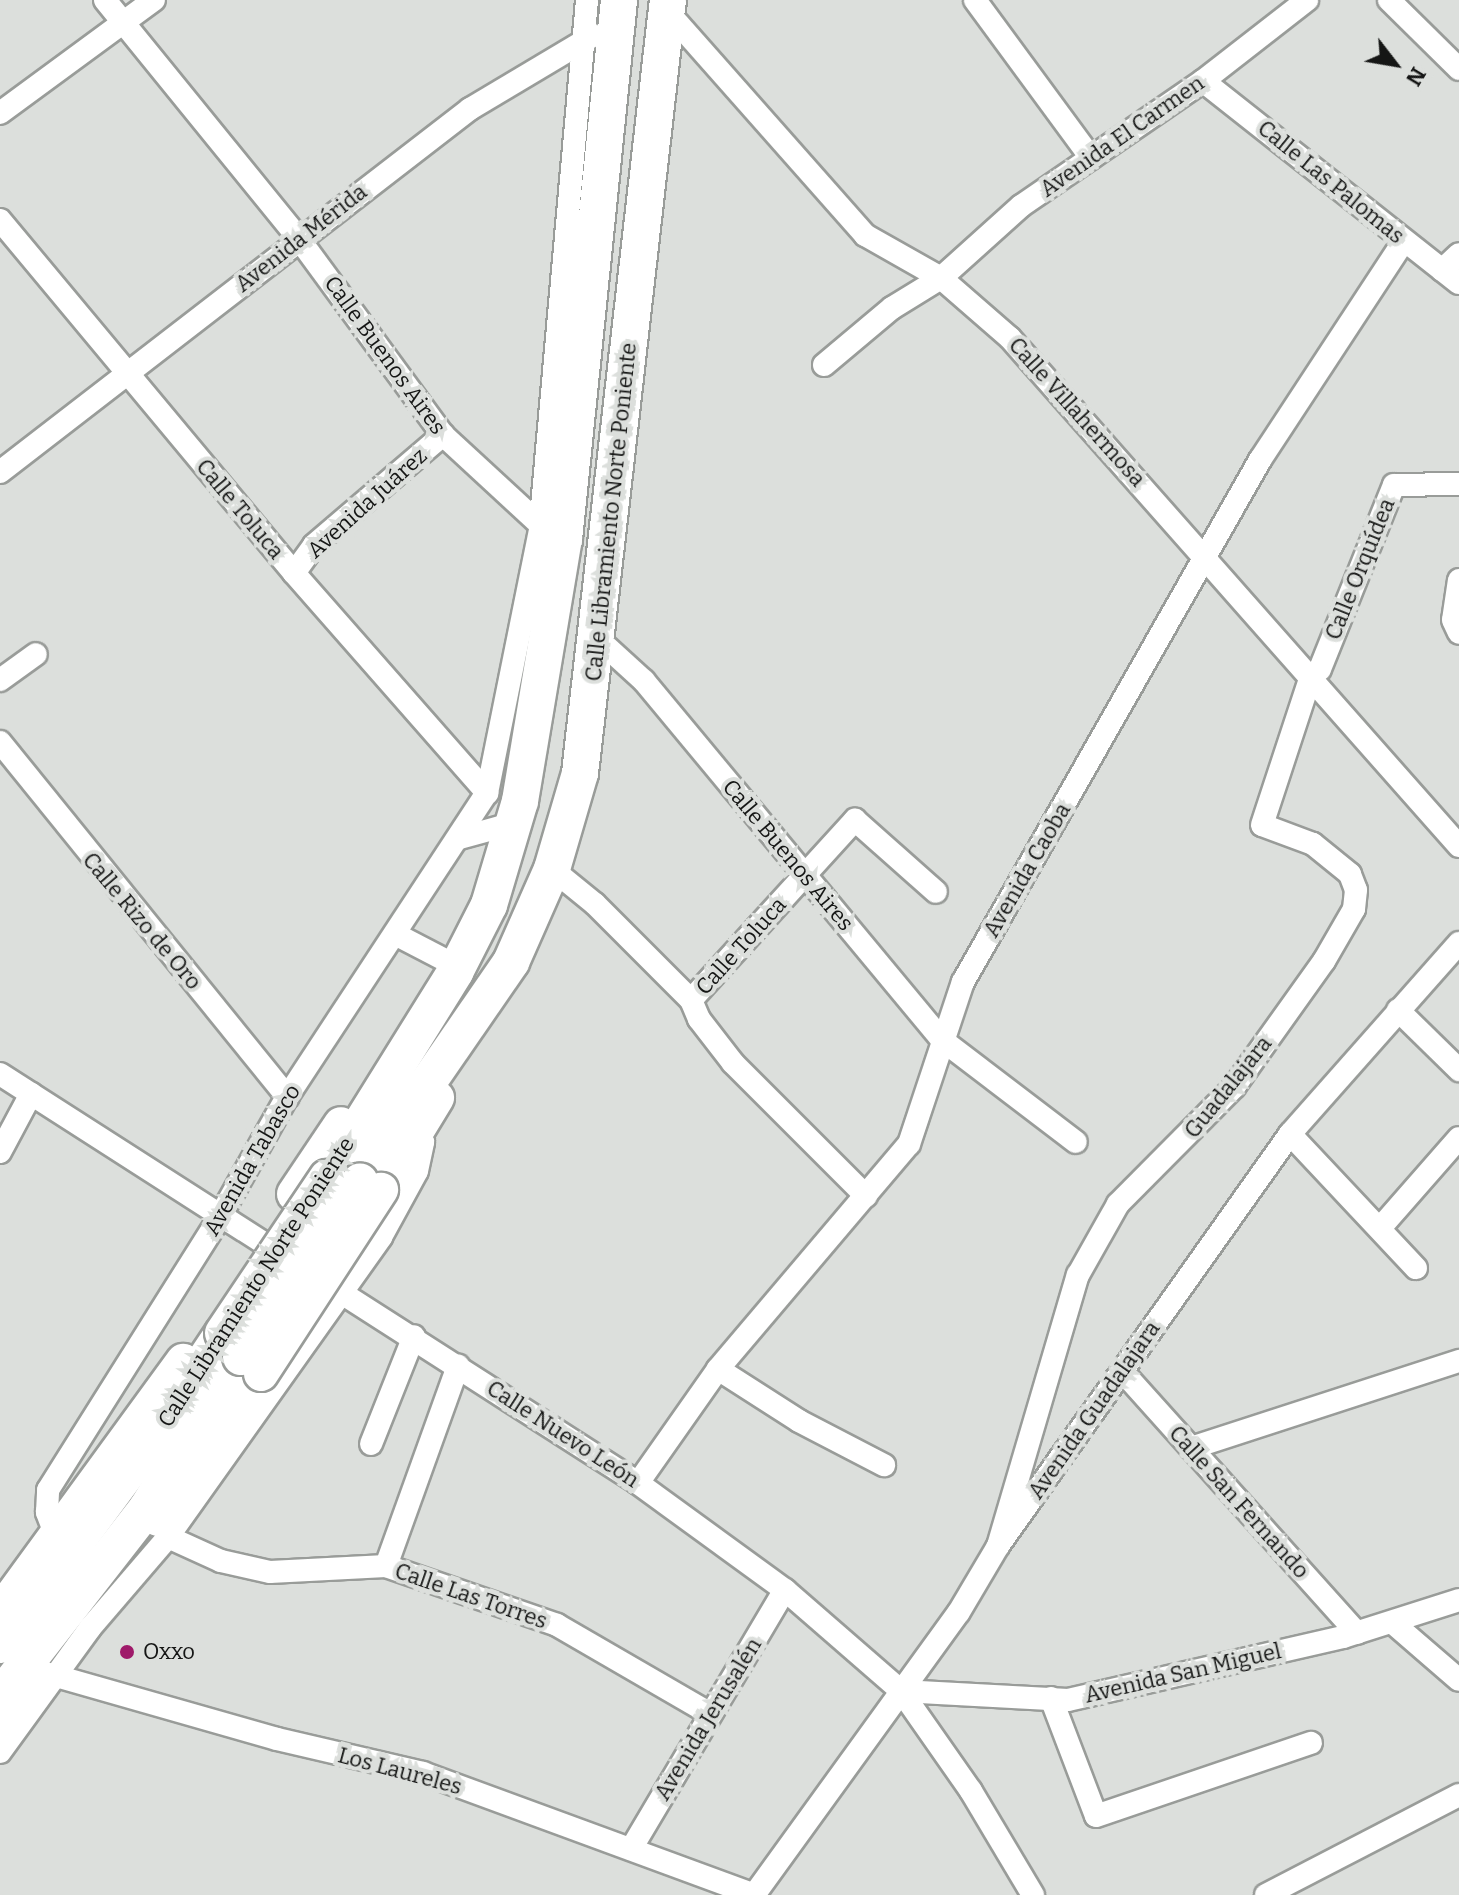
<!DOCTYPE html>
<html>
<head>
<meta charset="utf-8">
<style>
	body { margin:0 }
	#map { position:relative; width:1459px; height:1895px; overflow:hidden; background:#dcdfdc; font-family:Bitter,serif }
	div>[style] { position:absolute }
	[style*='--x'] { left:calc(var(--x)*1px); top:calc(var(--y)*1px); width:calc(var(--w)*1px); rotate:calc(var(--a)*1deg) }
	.roads { filter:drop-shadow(2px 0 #999c99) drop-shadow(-2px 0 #999c99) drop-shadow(0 2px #999c99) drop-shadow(0 -2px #999c99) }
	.minor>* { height:22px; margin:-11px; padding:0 11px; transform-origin:11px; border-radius:11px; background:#fff }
	.primary>* { height:34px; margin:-17px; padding:0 17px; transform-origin:17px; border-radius:17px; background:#fff }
	.trunk>* { height:36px; margin:-18px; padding:0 18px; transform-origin:18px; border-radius:18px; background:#fff }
	.bridges { filter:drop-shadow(2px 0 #999c99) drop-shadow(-2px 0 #999c99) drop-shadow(0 2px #999c99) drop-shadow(0 -2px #999c99) }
	.primary-bridge>* { height:34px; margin:-17px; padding:0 17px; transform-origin:17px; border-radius:17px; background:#fff }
	.trunk-bridge>* { height:36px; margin:-18px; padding:0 18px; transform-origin:18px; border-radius:18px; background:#fff }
	.dots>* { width:22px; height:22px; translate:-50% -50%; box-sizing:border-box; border:4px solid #dcdfdc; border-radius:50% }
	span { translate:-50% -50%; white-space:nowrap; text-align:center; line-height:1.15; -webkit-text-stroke:8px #dcdfdc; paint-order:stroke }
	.street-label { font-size:22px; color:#151615 }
	.poi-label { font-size:22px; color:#151615 }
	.left { translate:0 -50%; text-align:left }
	.north { position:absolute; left:1355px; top:24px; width:80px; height:80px; -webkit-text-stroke:6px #dcdfdc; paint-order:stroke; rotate:121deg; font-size:22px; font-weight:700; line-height:32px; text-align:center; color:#151615 }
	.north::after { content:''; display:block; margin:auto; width:28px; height:36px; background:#151615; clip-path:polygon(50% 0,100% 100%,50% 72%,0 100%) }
</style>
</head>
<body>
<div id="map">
	<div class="roads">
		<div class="minor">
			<div style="--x:105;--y:0;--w:308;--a:50.9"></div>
			<div style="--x:299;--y:239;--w:243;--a:53.7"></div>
			<div style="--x:443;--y:435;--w:143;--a:42.7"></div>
			<div style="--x:975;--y:0;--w:196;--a:53.7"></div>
			<div style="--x:1389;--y:0;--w:98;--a:44.6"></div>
			<div style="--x:667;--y:11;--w:299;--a:48.5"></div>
			<div style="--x:865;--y:235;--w:87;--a:29.5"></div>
			<div style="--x:941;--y:278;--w:91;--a:41"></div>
			<div style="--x:1010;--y:338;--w:678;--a:48.53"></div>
			<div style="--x:1203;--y:81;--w:326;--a:38.3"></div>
			<div style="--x:0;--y:113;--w:191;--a:-36.3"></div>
			<div style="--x:0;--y:220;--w:459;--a:50.2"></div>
			<div style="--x:294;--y:573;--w:293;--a:48.7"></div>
			<div style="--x:1442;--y:270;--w:23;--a:-43"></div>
			<div style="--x:824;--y:365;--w:89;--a:-40"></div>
			<div style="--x:892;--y:308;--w:57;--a:-31.5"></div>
			<div style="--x:941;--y:278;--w:108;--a:-42"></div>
			<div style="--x:1021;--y:206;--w:221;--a:-34.5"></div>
			<div style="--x:1203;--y:81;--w:132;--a:-37.9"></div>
			<div style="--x:0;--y:472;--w:594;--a:-37.68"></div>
			<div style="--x:470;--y:109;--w:144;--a:-30.8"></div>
			<div style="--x:294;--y:573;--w:34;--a:-54"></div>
			<div style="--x:314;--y:545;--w:170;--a:-40.5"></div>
			<div style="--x:1459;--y:580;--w:40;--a:98.5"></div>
			<div style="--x:1453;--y:620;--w:14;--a:65"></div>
			<div style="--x:598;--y:639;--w:62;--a:42.4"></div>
			<div style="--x:644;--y:681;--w:467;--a:50.3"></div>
			<div style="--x:942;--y:1040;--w:168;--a:37.3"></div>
			<div style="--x:0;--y:680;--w:44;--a:-35.8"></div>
			<div style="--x:0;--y:742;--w:457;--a:51"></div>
			<div style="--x:460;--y:838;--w:56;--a:-15.5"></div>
			<div style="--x:552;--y:869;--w:55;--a:39.1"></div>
			<div style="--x:595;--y:904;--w:136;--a:45"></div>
			<div style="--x:691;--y:1000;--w:21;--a:67"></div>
			<div style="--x:699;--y:1019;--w:56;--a:52.3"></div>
			<div style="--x:733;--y:1063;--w:188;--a:45"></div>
			<div style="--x:397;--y:935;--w:54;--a:27.5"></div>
			<div style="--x:691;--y:1000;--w:244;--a:-47.7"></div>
			<div style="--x:855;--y:820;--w:108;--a:41.6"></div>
			<div style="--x:1398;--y:1010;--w:86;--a:44.5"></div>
			<div style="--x:0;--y:1074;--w:758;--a:32.66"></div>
			<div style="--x:638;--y:1483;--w:182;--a:36.1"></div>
			<div style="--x:785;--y:1590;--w:154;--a:41"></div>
			<div style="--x:901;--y:1691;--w:122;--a:55"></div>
			<div style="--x:971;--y:1791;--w:121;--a:59.2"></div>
			<div style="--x:1290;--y:1134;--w:184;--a:46.8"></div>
			<div style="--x:0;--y:1152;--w:66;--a:-61.9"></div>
			<div style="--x:1381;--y:1227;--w:118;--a:-48.8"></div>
			<div style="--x:718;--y:1369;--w:96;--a:32.7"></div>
			<div style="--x:799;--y:1421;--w:96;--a:27.4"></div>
			<div style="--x:1122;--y:1371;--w:352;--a:48.1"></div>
			<div style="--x:371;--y:1444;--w:116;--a:-68.3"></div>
			<div style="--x:1191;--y:1448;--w:282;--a:-18"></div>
			<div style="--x:638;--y:1483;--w:139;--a:-54.9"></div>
			<div style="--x:718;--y:1369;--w:295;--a:-49.7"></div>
			<div style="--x:909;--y:1144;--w:171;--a:-71.6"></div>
			<div style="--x:963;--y:982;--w:601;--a:-60.36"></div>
			<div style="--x:1260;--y:460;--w:262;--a:-56.7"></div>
			<div style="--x:56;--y:1536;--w:26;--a:-111"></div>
			<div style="--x:47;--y:1512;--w:22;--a:-87"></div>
			<div style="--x:48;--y:1490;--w:321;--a:-57.8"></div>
			<div style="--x:219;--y:1218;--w:139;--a:-60.7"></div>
			<div style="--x:287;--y:1097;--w:364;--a:-56.7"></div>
			<div style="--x:487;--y:793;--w:269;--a:-78.6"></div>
			<div style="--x:540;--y:529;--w:531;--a:-84.92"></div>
			<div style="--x:168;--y:1537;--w:58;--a:24.4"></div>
			<div style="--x:221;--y:1561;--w:50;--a:12.7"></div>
			<div style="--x:270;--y:1572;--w:116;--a:-3"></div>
			<div style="--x:386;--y:1566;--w:181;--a:19"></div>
			<div style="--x:557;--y:1625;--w:176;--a:30.1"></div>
			<div style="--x:998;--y:1546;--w:283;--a:-73.6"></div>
			<div style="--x:1078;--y:1275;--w:81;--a:-60.6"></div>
			<div style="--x:1118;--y:1204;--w:165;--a:-45.2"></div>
			<div style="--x:1234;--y:1087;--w:155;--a:-54.5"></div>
			<div style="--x:1324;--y:961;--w:60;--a:-60"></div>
			<div style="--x:1354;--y:909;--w:19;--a:-84"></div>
			<div style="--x:1356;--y:890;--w:17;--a:-111"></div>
			<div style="--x:1350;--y:874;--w:48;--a:-141"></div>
			<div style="--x:1313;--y:844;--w:54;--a:-159.6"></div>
			<div style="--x:1262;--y:825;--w:157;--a:-71.8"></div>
			<div style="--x:1311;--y:676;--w:11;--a:-38"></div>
			<div style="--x:1320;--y:669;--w:198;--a:-68.1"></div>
			<div style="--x:1394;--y:485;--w:65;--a:-0.9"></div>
			<div style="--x:386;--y:1566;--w:213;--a:-70.2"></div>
			<div style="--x:1393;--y:1623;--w:87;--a:40.8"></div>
			<div style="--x:42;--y:1672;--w:244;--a:15.9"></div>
			<div style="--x:277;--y:1739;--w:150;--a:13.1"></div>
			<div style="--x:423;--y:1773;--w:353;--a:20.2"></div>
			<div style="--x:901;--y:1691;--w:167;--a:3.1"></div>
			<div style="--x:1068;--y:1700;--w:282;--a:-12.9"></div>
			<div style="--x:1343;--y:1637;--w:122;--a:-17.7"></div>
			<div style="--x:1051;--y:1698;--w:126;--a:69.1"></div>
			<div style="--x:1096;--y:1816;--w:227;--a:-18.8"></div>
			<div style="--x:0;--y:1752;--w:153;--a:-54"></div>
			<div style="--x:90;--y:1628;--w:120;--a:-49.4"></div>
			<div style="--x:168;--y:1537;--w:368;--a:-54.6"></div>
			<div style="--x:381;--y:1237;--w:75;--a:-61.4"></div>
			<div style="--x:417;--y:1171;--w:30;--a:-78"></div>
			<div style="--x:423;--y:1142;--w:11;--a:-128"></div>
			<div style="--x:631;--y:1849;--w:301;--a:-59.3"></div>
			<div style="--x:754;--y:1895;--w:349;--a:-54.1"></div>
			<div style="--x:959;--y:1612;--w:77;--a:-59.4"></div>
			<div style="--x:998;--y:1546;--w:505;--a:-54.67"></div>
			<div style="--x:1290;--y:1134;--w:255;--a:-48.5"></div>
			<div style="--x:1266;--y:1895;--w:217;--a:-27.4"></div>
		</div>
		<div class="primary">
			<div style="--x:381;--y:1190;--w:108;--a:-58.7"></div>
			<div style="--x:294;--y:1194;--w:84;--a:-56.1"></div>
			<div style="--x:158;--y:1519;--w:178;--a:-54.6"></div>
			<div style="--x:0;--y:1612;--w:311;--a:-53.9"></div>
			<div style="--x:0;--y:1720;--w:56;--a:-52.3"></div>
		</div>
		<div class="trunk">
			<div style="--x:327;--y:1178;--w:243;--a:-58.1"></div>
			<div style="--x:455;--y:972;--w:75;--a:-63.1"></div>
			<div style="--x:489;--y:905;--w:109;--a:-73.4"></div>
			<div style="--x:520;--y:801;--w:266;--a:-80.5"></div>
			<div style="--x:564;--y:539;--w:542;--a:-84.17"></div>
			<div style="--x:360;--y:1181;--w:266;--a:-55.4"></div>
			<div style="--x:511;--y:962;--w:102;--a:-66.2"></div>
			<div style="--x:552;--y:869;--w:100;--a:-73.7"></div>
			<div style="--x:580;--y:773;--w:778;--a:-83.51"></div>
			<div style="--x:0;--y:1645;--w:245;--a:-53.5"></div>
			<div style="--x:146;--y:1448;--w:138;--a:-56.2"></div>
			<div style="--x:0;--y:1697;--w:239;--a:-52.1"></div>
			<div style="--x:147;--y:1508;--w:178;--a:-58.1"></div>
		</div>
	</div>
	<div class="bridges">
		<div class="primary-bridge">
			<div style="--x:261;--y:1374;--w:220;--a:-56.9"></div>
		</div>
		<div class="trunk-bridge">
			<div style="--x:223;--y:1333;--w:187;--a:-56.1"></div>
			<div style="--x:241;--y:1357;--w:212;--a:-55.9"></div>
		</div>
	</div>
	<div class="dots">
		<div style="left:127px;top:1652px;background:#9f1a6a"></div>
	</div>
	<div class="street-label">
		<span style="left:1122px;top:136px;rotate:-35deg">Avenida El Carmen</span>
		<span style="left:1331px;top:182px;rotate:39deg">Calle Las Palomas</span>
		<span style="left:301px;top:238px;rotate:-38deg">Avenida Mérida</span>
		<span style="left:385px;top:355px;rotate:54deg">Calle Buenos Aires</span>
		<span style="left:1077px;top:412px;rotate:48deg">Calle Villahermosa</span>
		<span style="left:367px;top:503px;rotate:-42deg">Avenida Juárez</span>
		<span style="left:240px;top:509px;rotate:50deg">Calle Toluca</span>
		<span style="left:611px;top:512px;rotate:-84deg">Calle Libramiento Norte Poniente</span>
		<span style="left:1360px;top:569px;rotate:-68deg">Calle Orquídea</span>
		<span style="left:788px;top:855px;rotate:50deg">Calle Buenos Aires</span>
		<span style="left:1027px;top:870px;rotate:-60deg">Avenida Caoba</span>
		<span style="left:142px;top:921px;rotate:50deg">Calle Rizo de Oro</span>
		<span style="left:741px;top:946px;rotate:-48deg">Calle Toluca</span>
		<span style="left:1228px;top:1087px;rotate:-51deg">Guadalajara</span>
		<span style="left:252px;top:1160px;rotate:-60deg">Avenida Tabasco</span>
		<span style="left:256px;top:1282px;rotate:-57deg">Calle Libramiento Norte Poniente</span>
		<span style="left:1094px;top:1410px;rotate:-55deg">Avenida Guadalajara</span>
		<span style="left:563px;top:1434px;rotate:33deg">Calle Nuevo León</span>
		<span style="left:1239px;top:1502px;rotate:48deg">Calle San Fernando</span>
		<span style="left:471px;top:1596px;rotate:19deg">Calle Las Torres</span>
		<span style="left:1183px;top:1673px;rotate:-13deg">Avenida San Miguel</span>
		<span style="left:708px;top:1719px;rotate:-59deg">Avenida Jerusalén</span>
		<span style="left:400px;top:1771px;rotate:15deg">Los Laureles</span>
	</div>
	<div class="poi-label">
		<span class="left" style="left:143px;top:1652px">Oxxo</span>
	</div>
	<div class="north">N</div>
</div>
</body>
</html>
